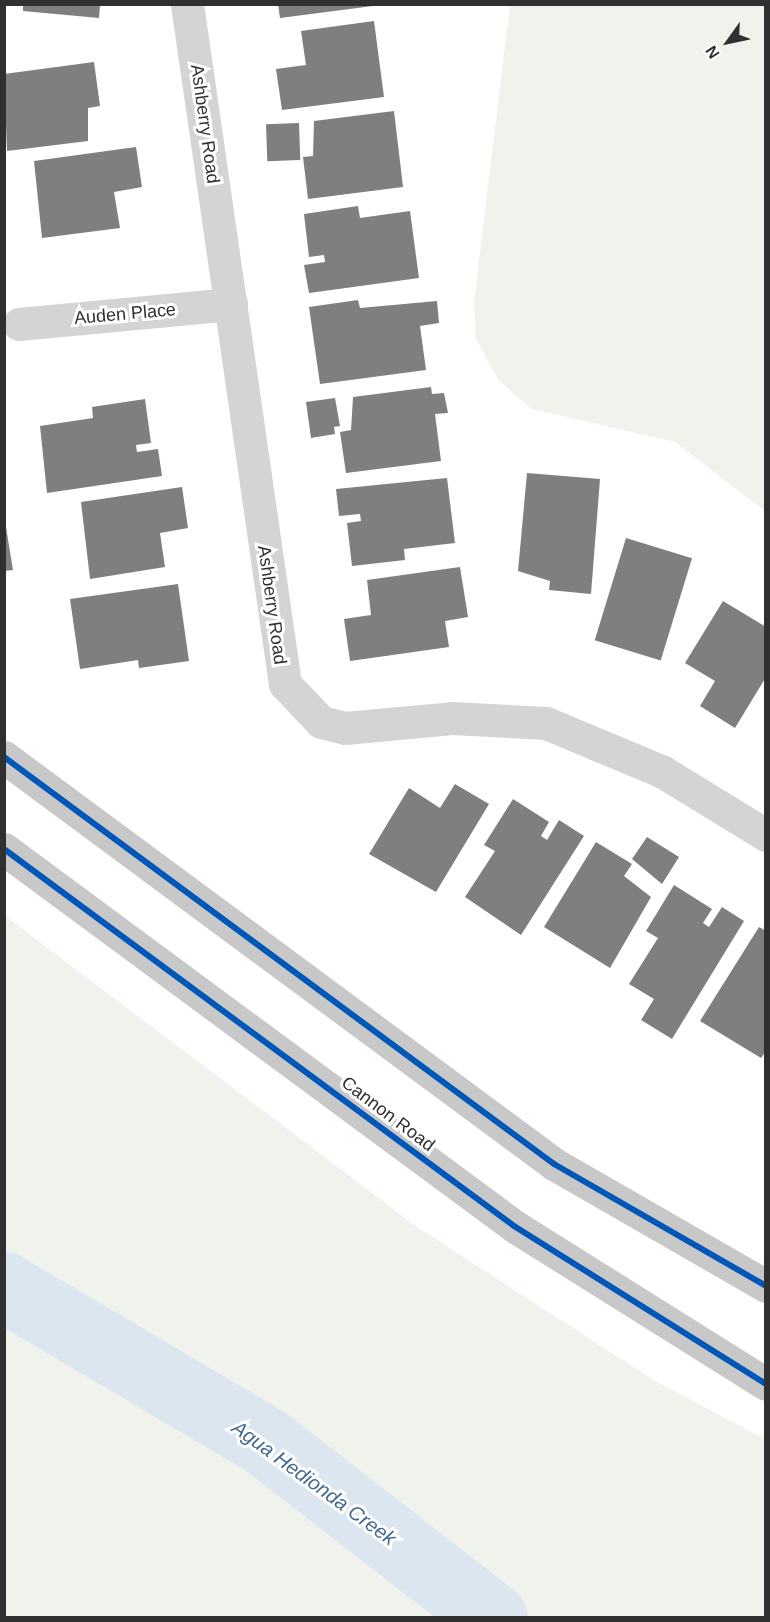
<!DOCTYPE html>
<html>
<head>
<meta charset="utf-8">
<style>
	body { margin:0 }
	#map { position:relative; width:770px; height:1622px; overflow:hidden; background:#fff; font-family:Arial,sans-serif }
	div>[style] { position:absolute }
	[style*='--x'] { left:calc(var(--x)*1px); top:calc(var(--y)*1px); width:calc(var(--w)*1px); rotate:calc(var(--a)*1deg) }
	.green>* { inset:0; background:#eff3ec }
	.river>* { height:70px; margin:-35px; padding:0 35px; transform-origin:35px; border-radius:35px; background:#dce6f1 }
	.building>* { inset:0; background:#7f7f7f; transform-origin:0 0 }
	.street>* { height:33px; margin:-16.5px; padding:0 16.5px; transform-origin:16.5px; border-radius:16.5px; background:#d4d4d4 }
	.primary>* { height:33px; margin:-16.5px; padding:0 16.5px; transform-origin:16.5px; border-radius:16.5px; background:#c8c8c8 }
	.cycleway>* { height:6px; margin:-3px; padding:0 3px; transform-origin:3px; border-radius:3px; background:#0057b8 }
	span { translate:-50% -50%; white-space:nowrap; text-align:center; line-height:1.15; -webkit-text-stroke:6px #fff; paint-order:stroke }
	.street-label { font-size:18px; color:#303030 }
	.water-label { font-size:20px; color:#436a8e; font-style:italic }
	.frame { position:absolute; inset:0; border:6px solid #303030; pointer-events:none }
	.north { position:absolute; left:698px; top:12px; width:60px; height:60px; -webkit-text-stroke:4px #fff; paint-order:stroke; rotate:237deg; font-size:16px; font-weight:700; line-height:24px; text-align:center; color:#303030 }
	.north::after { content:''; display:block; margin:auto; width:21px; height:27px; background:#303030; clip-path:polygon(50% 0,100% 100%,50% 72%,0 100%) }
</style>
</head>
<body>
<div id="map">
	<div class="green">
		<div style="clip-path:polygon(510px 5px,765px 5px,765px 511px,675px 442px,532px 409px,499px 381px,476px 339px,474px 302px)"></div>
		<div style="clip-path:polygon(4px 915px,417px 1227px,655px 1381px,765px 1439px,765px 1617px,5px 1617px)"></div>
	</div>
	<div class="river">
		<div style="--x:4;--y:1287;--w:304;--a:30.6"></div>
		<div style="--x:266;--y:1442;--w:287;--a:37.8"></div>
	</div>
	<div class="building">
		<div style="clip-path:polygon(278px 4px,373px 4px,373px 6px,280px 18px)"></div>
		<div style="clip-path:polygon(23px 5px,100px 5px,99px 18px,23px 11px)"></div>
		<div style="clip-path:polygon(374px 21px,384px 97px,282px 110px,276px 69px,306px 65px,301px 31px)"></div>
		<div style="clip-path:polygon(94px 62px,100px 106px,88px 108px,88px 141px,7px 151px,4px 74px)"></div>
		<div style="clip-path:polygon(394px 111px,403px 187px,308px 199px,303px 157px,313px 156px,314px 121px)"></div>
		<div style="left:299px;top:123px;width:37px;height:33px;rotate:88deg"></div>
		<div style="clip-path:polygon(136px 147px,142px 187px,114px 192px,120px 228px,42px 238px,34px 161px)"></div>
		<div style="clip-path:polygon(358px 206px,360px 218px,410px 211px,419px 278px,309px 293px,304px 265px,325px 262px,324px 255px,309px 257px,304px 214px)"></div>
		<div style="clip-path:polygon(358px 300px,360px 308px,437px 301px,439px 323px,420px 326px,426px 370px,320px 384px,309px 307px)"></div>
		<div style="clip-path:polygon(431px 387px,432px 394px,444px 393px,448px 413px,435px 414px,441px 461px,346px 473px,340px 432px,351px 430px,353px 397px)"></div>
		<div style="clip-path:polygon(335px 398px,340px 426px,334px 427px,335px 434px,311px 438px,306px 402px)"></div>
		<div style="clip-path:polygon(145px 399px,151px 443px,136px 445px,137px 452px,158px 449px,162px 476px,47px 493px,40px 426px,93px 418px,92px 407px)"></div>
		<div style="clip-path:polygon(527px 473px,600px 479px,591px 594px,549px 590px,550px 581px,518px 571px)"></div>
		<div style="clip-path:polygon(447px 478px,455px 543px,404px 549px,405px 560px,352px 566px,347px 523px,361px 521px,360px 514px,339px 516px,336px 489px)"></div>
		<div style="clip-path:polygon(182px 487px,188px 528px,160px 533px,165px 567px,90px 579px,81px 502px)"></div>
		<div style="clip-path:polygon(4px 515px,13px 570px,4px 571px)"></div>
		<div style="left:626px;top:538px;width:69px;height:107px;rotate:17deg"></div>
		<div style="clip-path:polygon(460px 567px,468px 617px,445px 621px,449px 647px,350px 661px,344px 619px,371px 615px,367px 580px)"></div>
		<div style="clip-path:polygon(178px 584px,189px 661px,139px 668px,138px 660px,80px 669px,70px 599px)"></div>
		<div style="clip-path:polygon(723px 601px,766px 627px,766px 677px,735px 728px,700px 706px,715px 681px,685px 663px)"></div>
		<div style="clip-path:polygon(455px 784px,489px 804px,436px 892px,369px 854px,409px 788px,440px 808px)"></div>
		<div style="clip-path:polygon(513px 799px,549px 822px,541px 836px,547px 840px,559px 820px,584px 836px,521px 935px,465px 897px,495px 851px,484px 845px)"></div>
		<div style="clip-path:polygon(647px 837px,679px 857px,662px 884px,632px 859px)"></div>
		<div style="clip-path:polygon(596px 842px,632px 864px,624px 876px,651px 897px,610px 968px,544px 927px)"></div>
		<div style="clip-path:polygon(674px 885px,712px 909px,703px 923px,709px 927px,722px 907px,744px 921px,672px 1039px,641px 1020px,654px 999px,629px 984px,658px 938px,646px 931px)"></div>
		<div style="clip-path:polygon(759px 927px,766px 931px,766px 1051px,761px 1058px,700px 1021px)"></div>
	</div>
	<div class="street">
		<div style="--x:187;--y:4;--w:687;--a:81.8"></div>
		<div style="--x:285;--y:684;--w:52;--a:46.5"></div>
		<div style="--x:321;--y:722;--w:25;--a:14"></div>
		<div style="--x:345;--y:728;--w:107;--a:-5.3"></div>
		<div style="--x:452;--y:718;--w:94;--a:3"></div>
		<div style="--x:546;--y:723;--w:127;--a:22.7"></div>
		<div style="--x:663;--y:772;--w:121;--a:31.5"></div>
		<div style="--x:19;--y:324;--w:213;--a:-5.4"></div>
	</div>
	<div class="primary">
		<div style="--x:4;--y:757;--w:684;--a:36.5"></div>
		<div style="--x:554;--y:1164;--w:245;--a:29.9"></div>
		<div style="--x:4;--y:849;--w:634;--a:36.47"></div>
		<div style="--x:514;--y:1226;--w:297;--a:32.1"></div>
	</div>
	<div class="cycleway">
		<div style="--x:4;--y:757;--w:684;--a:36.5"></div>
		<div style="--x:554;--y:1164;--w:245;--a:29.9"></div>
		<div style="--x:4;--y:849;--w:634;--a:36.47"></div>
		<div style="--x:514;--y:1226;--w:297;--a:32.1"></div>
	</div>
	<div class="street-label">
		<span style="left:205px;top:124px;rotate:82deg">Ashberry Road</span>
		<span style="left:125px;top:314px;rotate:-5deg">Auden Place</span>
		<span style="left:272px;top:605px;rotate:82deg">Ashberry Road</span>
		<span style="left:388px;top:1114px;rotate:37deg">Cannon Road</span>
	</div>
	<div class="water-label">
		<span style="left:314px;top:1483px;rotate:36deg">Agua Hedionda Creek</span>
	</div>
	<div class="frame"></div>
	<div class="north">N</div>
</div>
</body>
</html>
